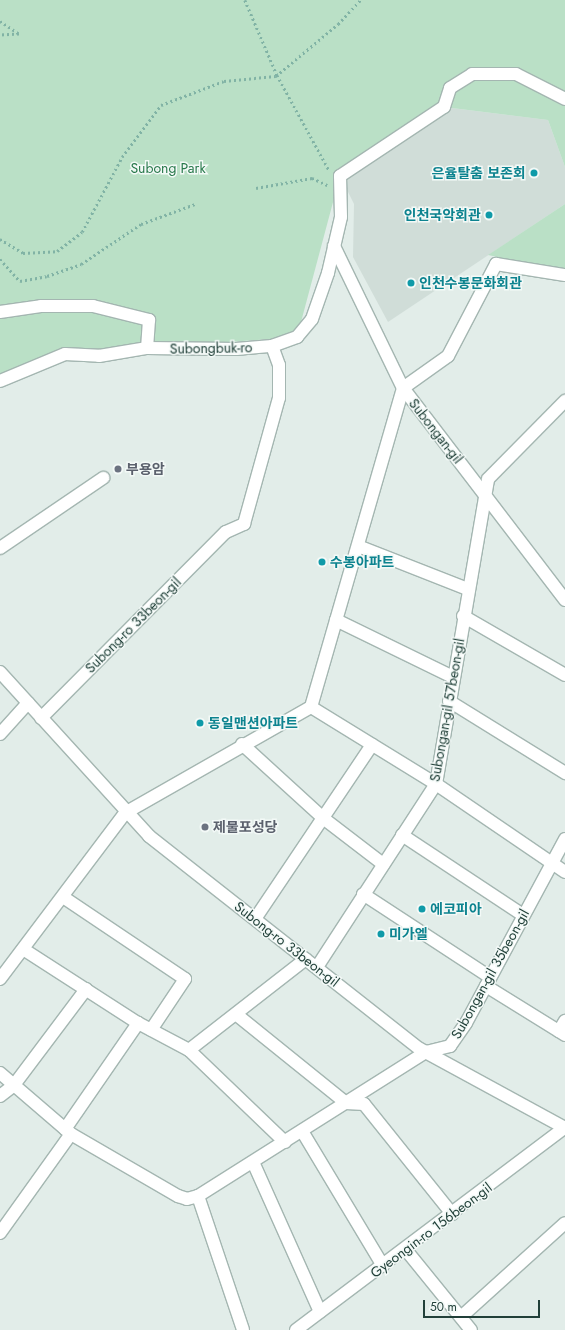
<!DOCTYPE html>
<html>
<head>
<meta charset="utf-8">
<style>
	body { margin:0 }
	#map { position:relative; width:565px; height:1330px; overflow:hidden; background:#e2ede9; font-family:Jost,"Noto Sans KR",sans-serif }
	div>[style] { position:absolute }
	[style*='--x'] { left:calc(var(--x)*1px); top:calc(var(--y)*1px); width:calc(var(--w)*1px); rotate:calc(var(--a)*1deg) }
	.built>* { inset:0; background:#d0ddd8 }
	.green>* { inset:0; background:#bae0c6 }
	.path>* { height:2.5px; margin-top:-1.25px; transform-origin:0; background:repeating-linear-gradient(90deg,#81b3a5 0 2px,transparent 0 5px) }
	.roads { filter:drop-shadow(1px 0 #a4b6b1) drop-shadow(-1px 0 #a4b6b1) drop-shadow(0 1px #a4b6b1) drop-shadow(0 -1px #a4b6b1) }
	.minor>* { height:12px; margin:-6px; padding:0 6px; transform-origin:6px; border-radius:6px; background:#fff }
	.dots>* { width:11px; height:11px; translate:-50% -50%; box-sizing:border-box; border:2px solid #f3f9f7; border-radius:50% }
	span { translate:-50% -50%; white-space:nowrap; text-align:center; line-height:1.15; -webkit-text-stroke:3px #f3f9f7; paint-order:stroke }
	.park-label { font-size:14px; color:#28794b }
	.culture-label { font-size:14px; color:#0d838f; font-weight:700 }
	.right { translate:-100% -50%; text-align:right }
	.left { translate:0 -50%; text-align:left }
	.street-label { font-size:14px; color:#214039 }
	.worship-label { font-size:14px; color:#5b616d; font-weight:700 }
	.scale { position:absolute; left:423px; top:1300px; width:117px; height:18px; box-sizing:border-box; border:2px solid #214039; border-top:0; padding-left:5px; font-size:12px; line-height:14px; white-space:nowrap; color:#214039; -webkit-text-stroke:3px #f3f9f7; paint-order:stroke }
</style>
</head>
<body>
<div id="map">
	<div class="built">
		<div style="clip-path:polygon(444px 107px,548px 120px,565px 167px,565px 204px,388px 322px,353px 257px,354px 204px,340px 176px)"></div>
	</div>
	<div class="green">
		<div style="clip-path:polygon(0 0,565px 0,565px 167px,548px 120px,444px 107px,340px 176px,297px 337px,65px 354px,0 381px)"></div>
		<div style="clip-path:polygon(565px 204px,565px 271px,488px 255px)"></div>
	</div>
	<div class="path">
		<div style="--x:245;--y:0;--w:82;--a:66.9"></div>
		<div style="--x:277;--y:75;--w:108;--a:61.3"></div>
		<div style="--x:0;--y:21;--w:23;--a:34"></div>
		<div style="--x:19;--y:34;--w:19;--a:177"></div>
		<div style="--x:256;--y:188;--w:57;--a:-10.1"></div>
		<div style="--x:312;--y:178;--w:17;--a:25"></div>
		<div style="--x:0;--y:239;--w:27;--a:31"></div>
		<div style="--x:23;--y:253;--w:34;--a:-3"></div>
		<div style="--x:57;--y:251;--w:31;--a:-37"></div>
		<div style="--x:82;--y:232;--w:85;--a:-61.9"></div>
		<div style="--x:122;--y:157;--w:65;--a:-53.1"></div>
		<div style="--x:161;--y:105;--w:67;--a:-20.9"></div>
		<div style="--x:224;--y:81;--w:52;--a:-5.5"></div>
		<div style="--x:276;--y:76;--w:81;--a:-40"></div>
		<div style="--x:338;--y:24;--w:33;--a:-47"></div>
		<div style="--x:0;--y:259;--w:30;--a:48"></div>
		<div style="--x:20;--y:281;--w:27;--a:-10"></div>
		<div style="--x:47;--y:276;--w:36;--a:-19"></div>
		<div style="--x:81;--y:264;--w:72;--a:-33.7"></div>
		<div style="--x:141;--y:224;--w:58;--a:-20.3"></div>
	</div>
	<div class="roads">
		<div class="minor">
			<div style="--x:334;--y:246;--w:158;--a:64.1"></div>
			<div style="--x:403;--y:388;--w:267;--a:52.6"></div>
			<div style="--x:0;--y:312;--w:41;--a:-8.3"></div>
			<div style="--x:41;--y:306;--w:52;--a:0"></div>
			<div style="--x:93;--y:306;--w:58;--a:14"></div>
			<div style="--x:149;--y:320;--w:28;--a:94"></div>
			<div style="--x:0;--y:381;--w:70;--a:-22.6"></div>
			<div style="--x:65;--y:354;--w:34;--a:3"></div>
			<div style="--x:99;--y:356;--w:49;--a:-9.5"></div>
			<div style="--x:147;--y:348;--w:89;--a:0.6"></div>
			<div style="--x:236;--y:349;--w:36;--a:-5"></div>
			<div style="--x:272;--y:346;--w:27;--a:-20"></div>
			<div style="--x:297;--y:337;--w:23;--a:-50"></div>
			<div style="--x:312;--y:319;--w:49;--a:-70.8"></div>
			<div style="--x:328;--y:273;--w:57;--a:-76.9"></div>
			<div style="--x:341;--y:217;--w:41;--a:-91.4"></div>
			<div style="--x:340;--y:176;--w:125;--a:-33.6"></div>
			<div style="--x:444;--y:107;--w:20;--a:-72"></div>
			<div style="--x:450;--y:88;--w:26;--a:-32"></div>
			<div style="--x:472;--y:74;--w:44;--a:0"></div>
			<div style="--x:516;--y:74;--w:55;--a:27"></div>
			<div style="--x:358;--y:546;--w:118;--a:21.4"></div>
			<div style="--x:0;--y:548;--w:125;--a:-34.2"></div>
			<div style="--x:463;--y:616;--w:118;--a:30"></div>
			<div style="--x:336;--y:620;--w:130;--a:26"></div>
			<div style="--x:0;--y:672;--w:222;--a:47.7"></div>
			<div style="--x:149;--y:836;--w:345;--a:38.2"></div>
			<div style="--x:420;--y:1049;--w:165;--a:28.6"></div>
			<div style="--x:449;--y:701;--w:137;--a:31.8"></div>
			<div style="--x:311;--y:707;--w:147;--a:31.6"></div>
			<div style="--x:436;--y:784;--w:156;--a:34.3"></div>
			<div style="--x:41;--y:718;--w:262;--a:-45.2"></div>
			<div style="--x:226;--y:532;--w:20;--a:-24"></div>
			<div style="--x:244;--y:524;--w:131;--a:-74.5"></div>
			<div style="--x:279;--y:398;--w:33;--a:-90"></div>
			<div style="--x:279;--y:365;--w:20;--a:-110"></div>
			<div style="--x:0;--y:734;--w:42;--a:-47.9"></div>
			<div style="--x:242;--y:744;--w:110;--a:42.4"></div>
			<div style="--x:323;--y:818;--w:76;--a:37.5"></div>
			<div style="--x:402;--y:835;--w:145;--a:33.5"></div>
			<div style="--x:363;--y:894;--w:152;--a:33.2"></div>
			<div style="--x:63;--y:897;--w:147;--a:33.9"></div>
			<div style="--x:185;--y:979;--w:61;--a:123.7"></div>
			<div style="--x:255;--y:919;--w:210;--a:-56.1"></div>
			<div style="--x:23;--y:949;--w:137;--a:32.8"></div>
			<div style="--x:138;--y:1023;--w:58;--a:27.9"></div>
			<div style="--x:189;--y:1050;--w:133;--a:43.8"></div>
			<div style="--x:317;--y:967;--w:218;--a:-57"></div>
			<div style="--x:436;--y:784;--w:309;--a:-80.3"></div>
			<div style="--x:488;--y:479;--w:110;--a:-45.4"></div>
			<div style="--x:0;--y:979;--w:208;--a:-53"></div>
			<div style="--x:125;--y:813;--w:214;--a:-29.7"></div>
			<div style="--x:311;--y:707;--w:332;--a:-73.9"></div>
			<div style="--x:403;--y:388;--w:55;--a:-35.4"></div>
			<div style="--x:448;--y:356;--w:104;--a:-62.4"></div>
			<div style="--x:496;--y:264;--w:70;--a:9.1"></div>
			<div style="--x:486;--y:986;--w:93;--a:31.8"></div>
			<div style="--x:237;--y:1015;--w:140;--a:38.9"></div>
			<div style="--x:346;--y:1103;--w:18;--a:3"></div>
			<div style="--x:364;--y:1104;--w:141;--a:51.3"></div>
			<div style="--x:559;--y:1031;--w:12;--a:-59"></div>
			<div style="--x:189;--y:1050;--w:148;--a:-37.9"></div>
			<div style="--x:0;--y:1073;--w:94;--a:40.7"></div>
			<div style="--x:71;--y:1134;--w:124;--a:30.1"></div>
			<div style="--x:178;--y:1196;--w:9;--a:18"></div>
			<div style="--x:187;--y:1199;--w:11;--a:-15"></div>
			<div style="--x:198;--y:1196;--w:270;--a:-32.3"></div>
			<div style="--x:426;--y:1052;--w:25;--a:-14"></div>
			<div style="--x:450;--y:1046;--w:28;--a:-55"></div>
			<div style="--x:466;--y:1023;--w:209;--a:-61.7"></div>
			<div style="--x:0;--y:1096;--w:18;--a:-38"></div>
			<div style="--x:14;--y:1085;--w:120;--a:-53.1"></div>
			<div style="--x:65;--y:1129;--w:129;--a:-55.4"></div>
			<div style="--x:302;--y:1131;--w:157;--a:59"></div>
			<div style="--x:253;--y:1162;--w:164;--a:65.9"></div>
			<div style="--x:198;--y:1196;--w:141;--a:71.4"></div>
			<div style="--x:0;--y:1233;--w:122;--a:-54.4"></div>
			<div style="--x:406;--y:1250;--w:103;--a:50.9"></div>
			<div style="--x:461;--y:1317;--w:140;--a:-42.1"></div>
			<div style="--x:296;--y:1330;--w:337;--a:-37"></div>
		</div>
	</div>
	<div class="dots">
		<div style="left:534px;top:173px;background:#0f9aa8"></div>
		<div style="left:489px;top:215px;background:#0f9aa8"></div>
		<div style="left:411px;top:283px;background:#0f9aa8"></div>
		<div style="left:118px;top:469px;background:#6b7280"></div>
		<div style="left:322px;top:562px;background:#0f9aa8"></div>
		<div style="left:200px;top:723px;background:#0f9aa8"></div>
		<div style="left:205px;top:827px;background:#6b7280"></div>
		<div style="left:422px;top:909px;background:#0f9aa8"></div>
		<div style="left:381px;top:934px;background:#0f9aa8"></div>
	</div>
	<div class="park-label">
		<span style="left:168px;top:168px">Subong Park</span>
	</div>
	<div class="culture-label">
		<span class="right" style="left:526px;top:173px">은율탈춤 보존회</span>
		<span class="right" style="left:481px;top:215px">인천국악회관</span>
		<span class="left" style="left:419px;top:283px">인천수봉문화회관</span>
		<span class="left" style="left:330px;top:562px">수봉아파트</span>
		<span class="left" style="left:208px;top:723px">동일맨션아파트</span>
		<span class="left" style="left:430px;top:909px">에코피아</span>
		<span class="left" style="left:389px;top:934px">미가엘</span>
	</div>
	<div class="street-label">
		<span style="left:211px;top:348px;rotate:-1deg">Subongbuk-ro</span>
		<span style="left:436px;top:431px;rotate:52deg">Subongan-gil</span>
		<span style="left:133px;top:625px;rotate:-45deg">Subong-ro 33beon-gil</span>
		<span style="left:447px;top:710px;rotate:-80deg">Subongan-gil 57beon-gil</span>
		<span style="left:287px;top:944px;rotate:38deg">Subong-ro 33beon-gil</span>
		<span style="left:490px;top:974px;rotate:-61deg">Subongan-gil 35beon-gil</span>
		<span style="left:431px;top:1230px;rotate:-37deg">Gyeongin-ro 156beon-gil</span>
	</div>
	<div class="worship-label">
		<span class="left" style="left:126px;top:469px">부용암</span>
		<span class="left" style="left:213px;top:827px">제물포성당</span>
	</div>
	<div class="scale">50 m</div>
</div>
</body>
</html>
